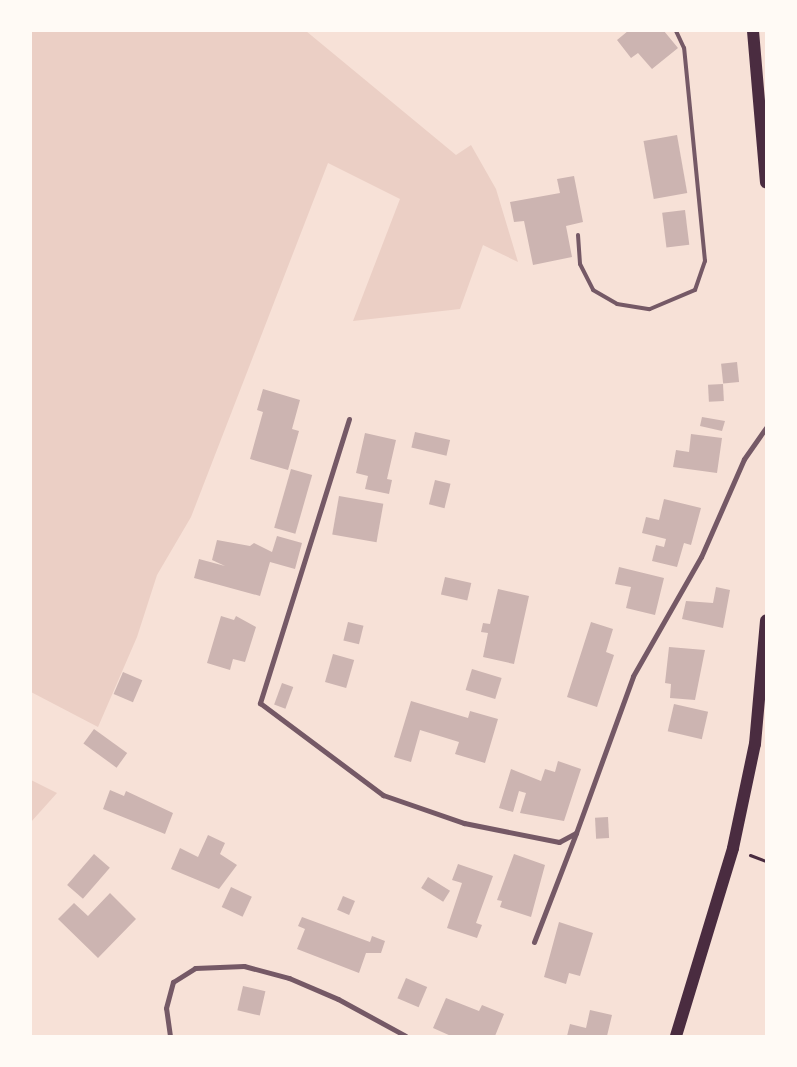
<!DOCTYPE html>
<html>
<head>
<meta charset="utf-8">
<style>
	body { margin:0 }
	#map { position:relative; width:797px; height:1067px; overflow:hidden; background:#f7e1d7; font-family:"Source Sans 3",sans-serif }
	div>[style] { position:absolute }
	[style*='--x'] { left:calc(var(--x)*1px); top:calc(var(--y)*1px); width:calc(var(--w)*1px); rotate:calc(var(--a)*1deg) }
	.green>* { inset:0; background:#ebcfc5 }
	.building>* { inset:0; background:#ccb4b1; transform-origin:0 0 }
	.path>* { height:3px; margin:-1.5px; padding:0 1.5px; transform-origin:1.5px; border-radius:1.5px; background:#4a2c40 }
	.service>* { height:4px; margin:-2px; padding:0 2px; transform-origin:2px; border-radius:2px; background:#755966 }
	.minor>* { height:5px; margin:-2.5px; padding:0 2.5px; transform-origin:2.5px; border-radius:2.5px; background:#755966 }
	.primary>* { height:12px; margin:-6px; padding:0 6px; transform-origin:6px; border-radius:6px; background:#4a2c40 }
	span { translate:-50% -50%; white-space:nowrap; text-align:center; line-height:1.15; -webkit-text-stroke:4px #fffaf5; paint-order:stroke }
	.frame { position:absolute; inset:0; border:32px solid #fffaf5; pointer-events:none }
</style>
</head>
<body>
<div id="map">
	<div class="green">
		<div style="clip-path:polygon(31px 31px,306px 31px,456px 155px,471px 145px,496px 189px,518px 262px,483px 245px,460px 309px,353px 321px,400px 199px,328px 163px,191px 517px,157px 575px,137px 637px,98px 727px,31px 692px)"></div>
		<div style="clip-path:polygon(31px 780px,57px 793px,31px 822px)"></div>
	</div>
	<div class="building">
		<div style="clip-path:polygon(628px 31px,664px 31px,678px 48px,652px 69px,638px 53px,631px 58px,617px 40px)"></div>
		<div style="left:677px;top:135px;width:59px;height:34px;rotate:80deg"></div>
		<div style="clip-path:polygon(574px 176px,583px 222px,566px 226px,572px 257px,533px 265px,524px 221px,514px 222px,510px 202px,560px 193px,557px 179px)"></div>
		<div style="left:685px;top:210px;width:35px;height:23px;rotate:83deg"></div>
		<div style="left:737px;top:362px;width:20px;height:16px;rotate:84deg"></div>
		<div style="left:723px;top:384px;width:17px;height:15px;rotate:87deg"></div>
		<div style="clip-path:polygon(263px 389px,300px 400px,292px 429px,299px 431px,288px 470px,250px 459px,263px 412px,257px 410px)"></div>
		<div style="clip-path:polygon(702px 417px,725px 421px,722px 431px,700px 426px)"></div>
		<div style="left:415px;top:432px;width:36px;height:16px;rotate:13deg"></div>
		<div style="clip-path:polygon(365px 433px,396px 440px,387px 479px,392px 480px,389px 494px,365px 489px,368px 476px,356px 473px)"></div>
		<div style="clip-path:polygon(691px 434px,722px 438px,717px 473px,673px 467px,676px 450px,689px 452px)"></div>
		<div style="left:291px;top:469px;width:22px;height:61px;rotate:16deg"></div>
		<div style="left:435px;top:480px;width:16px;height:25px;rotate:14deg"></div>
		<div style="left:339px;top:496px;width:45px;height:39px;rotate:10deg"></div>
		<div style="clip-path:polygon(664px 499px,701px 508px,691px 545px,684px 543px,677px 567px,652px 561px,656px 545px,664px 547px,666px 539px,642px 533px,646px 517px,659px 520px)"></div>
		<div style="clip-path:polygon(277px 536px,302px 543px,295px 569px,270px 562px,260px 596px,194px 578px,199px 559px,225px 566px,212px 560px,217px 540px,250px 546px,254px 543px,272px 552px)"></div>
		<div style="clip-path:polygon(619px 567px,664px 578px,655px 615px,626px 608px,631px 587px,615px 584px)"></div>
		<div style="left:445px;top:577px;width:27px;height:18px;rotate:13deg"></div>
		<div style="clip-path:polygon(716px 587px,730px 590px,723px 628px,682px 619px,686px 601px,713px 603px)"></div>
		<div style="clip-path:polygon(498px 589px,529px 596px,514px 664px,483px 657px,488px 633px,481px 632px,483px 623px,490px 624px)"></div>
		<div style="clip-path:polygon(221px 616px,234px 620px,236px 616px,256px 627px,245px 662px,233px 659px,230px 670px,207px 663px)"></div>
		<div style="left:348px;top:622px;width:16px;height:19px;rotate:14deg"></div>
		<div style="clip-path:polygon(591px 622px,613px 629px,606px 652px,614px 655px,597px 707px,567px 697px)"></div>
		<div style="clip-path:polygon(669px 647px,705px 650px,695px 700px,670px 698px,671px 684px,665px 683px)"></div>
		<div style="left:333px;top:654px;width:22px;height:29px;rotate:16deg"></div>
		<div style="left:472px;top:669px;width:31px;height:22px;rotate:17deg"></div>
		<div style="left:123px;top:672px;width:21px;height:24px;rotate:23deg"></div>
		<div style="left:282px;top:683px;width:12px;height:23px;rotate:20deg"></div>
		<div style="clip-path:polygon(411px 701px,468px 718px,470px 711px,498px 719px,485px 763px,455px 754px,459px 742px,420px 730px,411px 762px,394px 757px)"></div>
		<div style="left:674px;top:704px;width:35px;height:28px;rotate:13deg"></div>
		<div style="left:94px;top:729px;width:41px;height:18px;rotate:36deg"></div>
		<div style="clip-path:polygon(558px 761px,581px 769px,564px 821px,520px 813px,526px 793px,519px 791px,513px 812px,499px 808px,511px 769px,541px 781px,545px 769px,555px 772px)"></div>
		<div style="clip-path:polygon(110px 790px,124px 796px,126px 791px,173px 813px,165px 834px,103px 809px)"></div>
		<div style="left:608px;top:817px;width:21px;height:13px;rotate:87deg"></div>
		<div style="clip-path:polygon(208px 835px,225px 843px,220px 854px,237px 865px,219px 889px,171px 869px,180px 848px,198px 857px)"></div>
		<div style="left:94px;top:854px;width:21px;height:41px;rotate:41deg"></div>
		<div style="clip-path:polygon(514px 854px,545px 865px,531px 917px,500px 907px,502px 901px,497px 900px)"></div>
		<div style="clip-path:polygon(458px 864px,493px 876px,476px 923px,482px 925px,477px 938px,447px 928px,462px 883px,452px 880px)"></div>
		<div style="left:428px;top:877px;width:26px;height:13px;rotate:32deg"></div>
		<div style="left:231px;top:887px;width:23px;height:22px;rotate:25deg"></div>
		<div style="clip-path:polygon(110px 893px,136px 919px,98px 958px,58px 919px,74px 903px,88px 916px)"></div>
		<div style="left:343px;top:896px;width:13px;height:15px;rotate:23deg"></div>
		<div style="clip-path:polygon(302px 917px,370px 942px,372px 936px,385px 941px,381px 953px,366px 953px,359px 973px,297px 949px,305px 929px,298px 926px)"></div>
		<div style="clip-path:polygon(559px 922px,593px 933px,580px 976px,569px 973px,566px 984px,544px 977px)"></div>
		<div style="left:406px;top:978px;width:23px;height:22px;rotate:23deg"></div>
		<div style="left:243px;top:986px;width:23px;height:25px;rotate:13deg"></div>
		<div style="clip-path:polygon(446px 998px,479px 1011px,482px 1005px,504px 1014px,495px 1036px,451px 1036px,433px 1028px)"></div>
		<div style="clip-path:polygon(590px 1010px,612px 1015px,607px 1036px,567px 1036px,570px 1024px,586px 1028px)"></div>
	</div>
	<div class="path">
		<div style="--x:750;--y:855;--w:17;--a:21"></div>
	</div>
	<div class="service">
		<div style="--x:578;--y:235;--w:29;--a:86"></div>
		<div style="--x:580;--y:264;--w:29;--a:63"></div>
		<div style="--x:593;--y:290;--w:28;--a:30"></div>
		<div style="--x:617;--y:304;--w:33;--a:9"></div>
		<div style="--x:650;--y:309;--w:49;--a:-22.9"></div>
		<div style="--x:695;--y:290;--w:31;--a:-71"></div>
		<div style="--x:705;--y:261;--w:214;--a:-95.6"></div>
		<div style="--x:684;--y:48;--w:19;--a:-115"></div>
	</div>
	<div class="minor">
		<div style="--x:349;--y:419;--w:298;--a:107.4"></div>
		<div style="--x:260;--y:703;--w:154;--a:36.8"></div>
		<div style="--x:383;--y:795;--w:86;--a:19.1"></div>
		<div style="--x:464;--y:823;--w:97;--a:11.3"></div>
		<div style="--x:559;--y:842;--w:19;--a:-28"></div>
		<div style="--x:576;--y:833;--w:167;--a:-70"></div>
		<div style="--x:633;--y:676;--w:137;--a:-60.3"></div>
		<div style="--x:701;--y:557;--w:107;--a:-66.3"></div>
		<div style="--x:744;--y:459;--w:38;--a:-55"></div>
		<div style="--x:534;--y:942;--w:117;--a:-68.9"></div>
		<div style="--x:170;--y:1036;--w:28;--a:-98"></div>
		<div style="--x:166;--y:1008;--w:27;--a:-75"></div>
		<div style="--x:173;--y:982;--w:26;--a:-32"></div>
		<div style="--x:195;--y:968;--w:49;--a:-2.3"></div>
		<div style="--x:244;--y:966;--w:47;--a:14.9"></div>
		<div style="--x:289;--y:978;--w:53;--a:23.2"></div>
		<div style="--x:338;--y:999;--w:77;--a:28.6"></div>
	</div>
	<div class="primary">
		<div style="--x:753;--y:31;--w:152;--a:85.1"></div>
		<div style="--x:676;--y:1036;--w:196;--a:-73.1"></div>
		<div style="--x:733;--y:848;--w:106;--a:-78.1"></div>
		<div style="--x:755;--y:744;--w:124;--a:-84.9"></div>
	</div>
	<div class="frame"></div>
</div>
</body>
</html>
